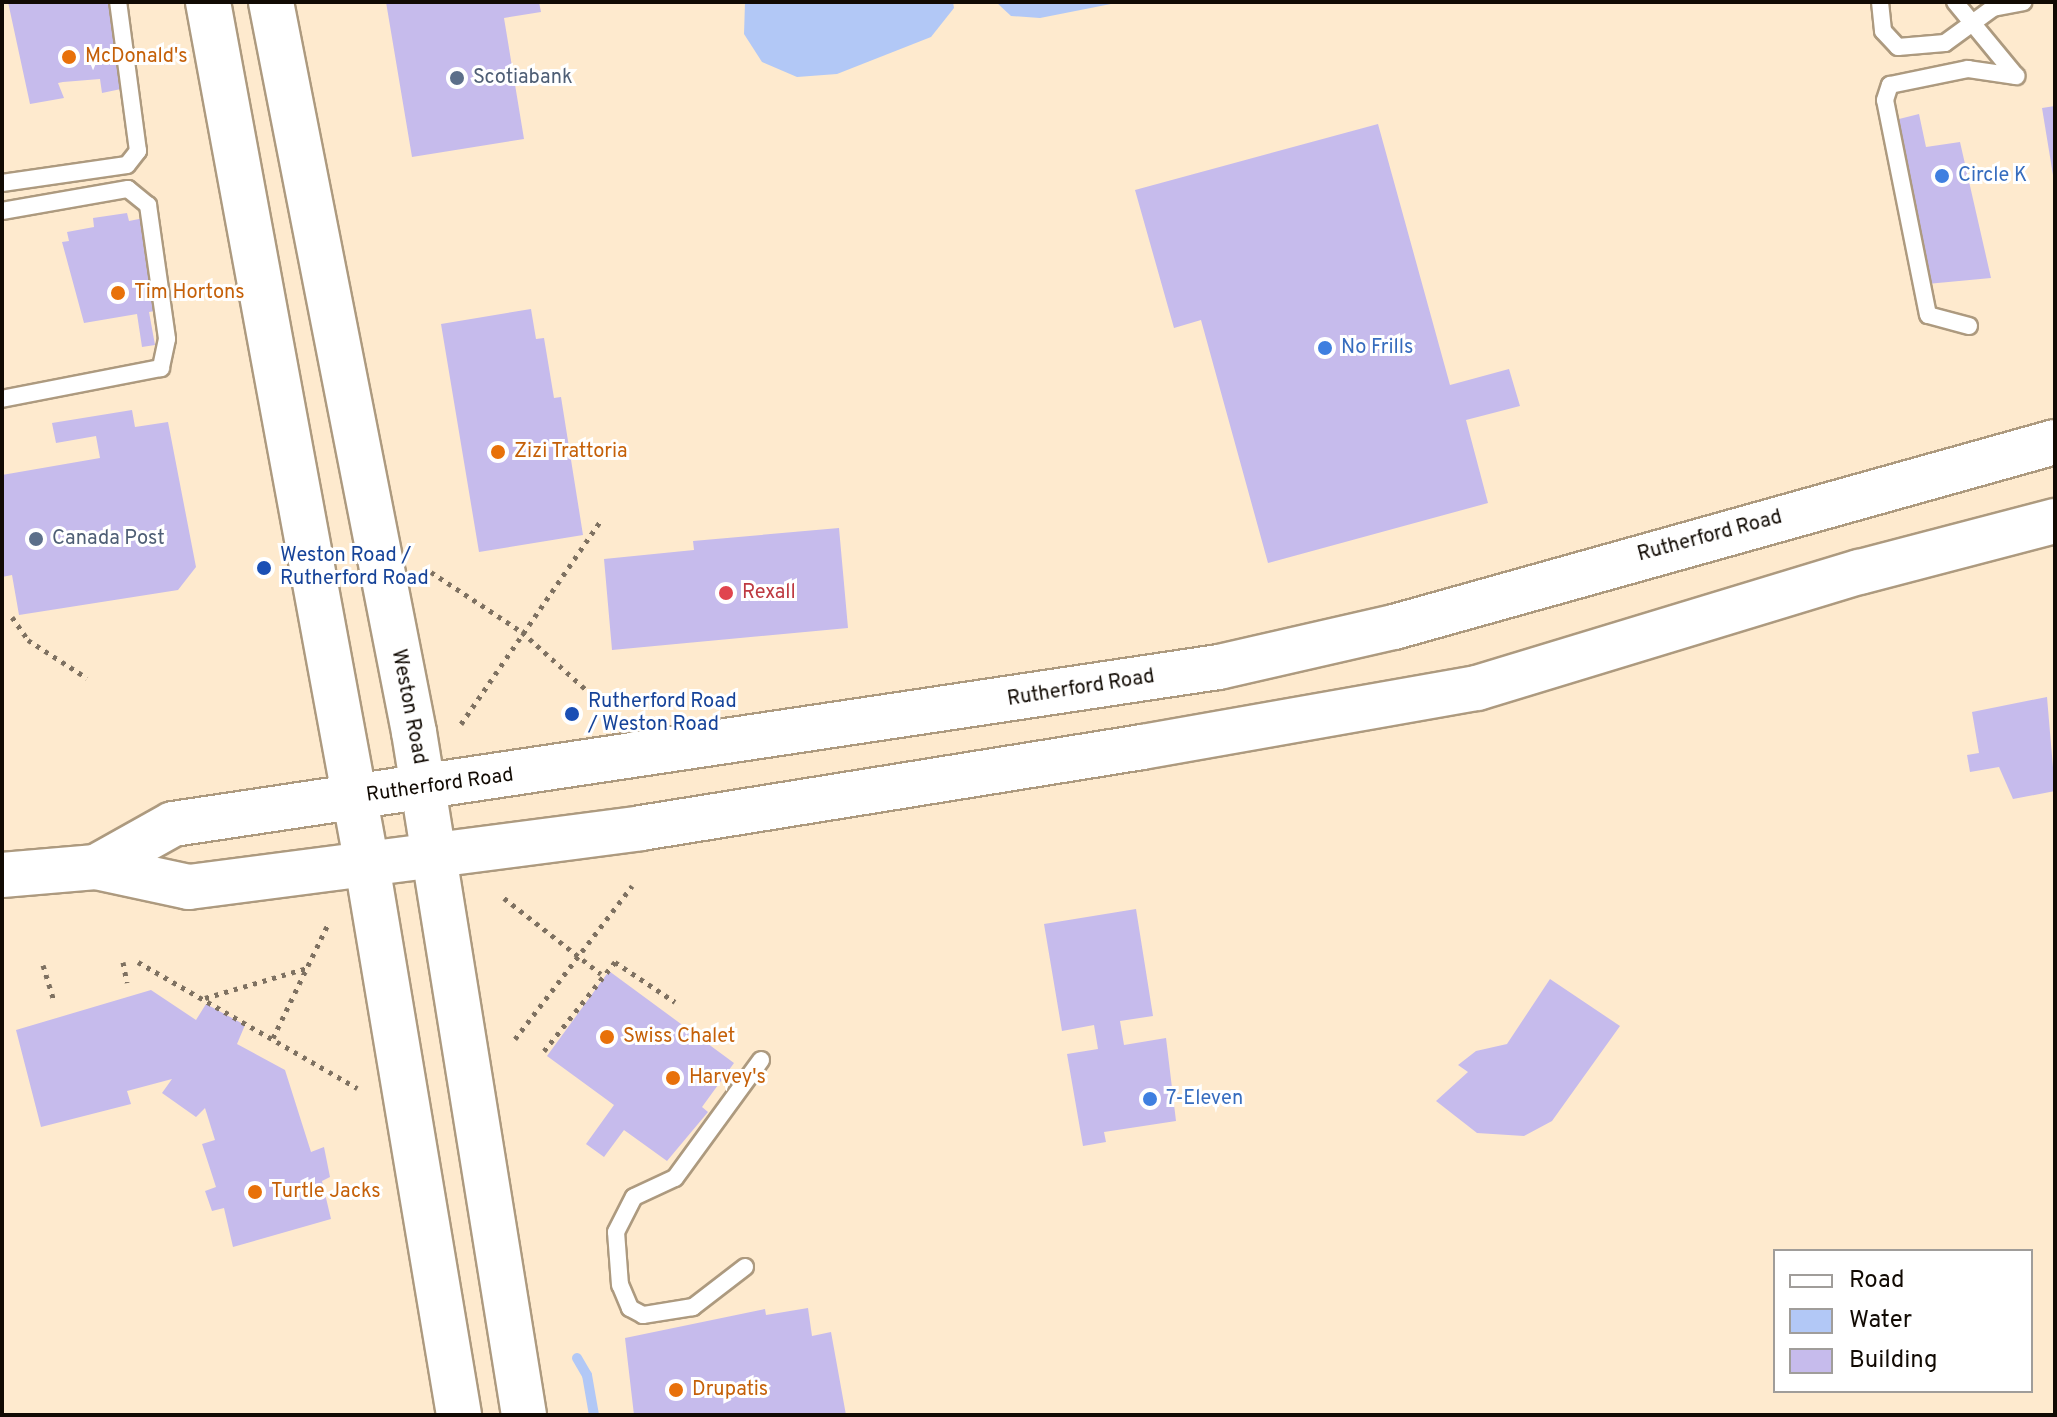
<!DOCTYPE html>
<html>
<head>
<meta charset="utf-8">
<style>
	body { margin:0 }
	#map { position:relative; width:2057px; height:1417px; overflow:hidden; background:#feeace; font-family:Overpass,sans-serif }
	div>[style] { position:absolute }
	[style*='--x'] { left:calc(var(--x)*1px); top:calc(var(--y)*1px); width:calc(var(--w)*1px); rotate:calc(var(--a)*1deg) }
	.water>* { inset:0; background:#b2c8f6 }
	.stream>* { height:10px; margin:-5px; padding:0 5px; transform-origin:5px; border-radius:5px; background:#b2c8f6 }
	.building>* { inset:0; background:#c6bbec }
	.path>* { height:5px; margin-top:-2.5px; transform-origin:0; background:repeating-linear-gradient(90deg,#7e7161 0 4px,transparent 0 10px) }
	.roads { filter:drop-shadow(2px 0 #ad9a7f) drop-shadow(-2px 0 #ad9a7f) drop-shadow(0 2px #ad9a7f) drop-shadow(0 -2px #ad9a7f) }
	.service>* { height:16px; margin:-8px; padding:0 8px; transform-origin:8px; border-radius:8px; background:#fff }
	.secondary>* { height:44px; margin:-22px; padding:0 22px; transform-origin:22px; border-radius:22px; background:#fff }
	.dots>* { width:22px; height:22px; translate:-50% -50%; box-sizing:border-box; border:4px solid #fff; border-radius:50% }
	span { translate:-50% -50%; white-space:nowrap; text-align:center; line-height:1.15; -webkit-text-stroke:6px #fff; paint-order:stroke }
	.food-label { font-size:20px; color:#c56008 }
	.left { translate:0 -50%; text-align:left }
	.service-label { font-size:20px; color:#4e5e75 }
	.shop-label { font-size:20px; color:#366cbe }
	.street-label { font-size:20px; color:#110a03 }
	.transit-label { font-size:20px; color:#164399 }
	.health-label { font-size:20px; color:#be3a42 }
	.frame { position:absolute; inset:0; border:4px solid #110a03; pointer-events:none }
	.legend { position:absolute; left:1773px; top:1249px; width:260px; height:144px; box-sizing:border-box; background:#fff; border:2px solid #a09d9a; margin:0; padding:10px 14px; list-style:none; font-size:24px; color:#110a03 }
	.legend li { display:flex; align-items:center; gap:16px; height:40px }
	.legend b { width:40px; border:2px solid #a09d9a }
</style>
</head>
<body>
<div id="map">
	<div class="water">
		<div style="clip-path:polygon(745px 2px,953px 2px,954px 8px,931px 37px,837px 74px,797px 77px,762px 62px,744px 34px)"></div>
		<div style="clip-path:polygon(996px 2px,1121px 2px,1040px 18px,1011px 16px)"></div>
	</div>
	<div class="stream">
		<div style="--x:577;--y:1358;--w:20;--a:60"></div>
		<div style="--x:587;--y:1375;--w:41;--a:80.1"></div>
	</div>
	<div class="building">
		<div style="clip-path:polygon(8px 2px,110px 2px,121px 89px,102px 93px,100px 79px,63px 82px,58px 83px,64px 98px,30px 104px)"></div>
		<div style="clip-path:polygon(386px 2px,539px 2px,541px 12px,504px 18px,524px 139px,412px 157px)"></div>
		<div style="clip-path:polygon(2055px 106px,2055px 175px,2053px 175px,2042px 108px)"></div>
		<div style="clip-path:polygon(1919px 114px,1926px 147px,1960px 142px,1991px 278px,1927px 284px,1895px 120px)"></div>
		<div style="clip-path:polygon(1378px 124px,1450px 385px,1509px 369px,1520px 406px,1466px 420px,1488px 503px,1268px 563px,1201px 320px,1174px 328px,1135px 190px)"></div>
		<div style="clip-path:polygon(127px 213px,129px 221px,144px 218px,160px 310px,149px 312px,155px 345px,142px 347px,137px 314px,84px 323px,62px 242px,69px 241px,67px 232px,94px 227px,93px 218px)"></div>
		<div style="clip-path:polygon(531px 309px,536px 339px,544px 338px,554px 398px,561px 397px,583px 535px,479px 552px,441px 324px)"></div>
		<div style="clip-path:polygon(132px 410px,135px 427px,168px 422px,196px 567px,178px 590px,19px 615px,12px 575px,2px 577px,2px 475px,100px 458px,96px 436px,56px 443px,52px 423px)"></div>
		<div style="clip-path:polygon(839px 528px,848px 628px,612px 650px,604px 559px,694px 550px,693px 541px)"></div>
		<div style="clip-path:polygon(2047px 697px,2055px 791px,2013px 799px,1999px 767px,1970px 772px,1967px 755px,1979px 753px,1972px 712px)"></div>
		<div style="clip-path:polygon(1136px 909px,1153px 1016px,1120px 1021px,1124px 1045px,1166px 1038px,1176px 1121px,1104px 1132px,1106px 1142px,1083px 1146px,1067px 1054px,1098px 1049px,1094px 1025px,1062px 1031px,1044px 924px)"></div>
		<div style="clip-path:polygon(609px 971px,734px 1063px,702px 1107px,708px 1112px,667px 1161px,624px 1130px,604px 1157px,586px 1144px,614px 1105px,547px 1056px)"></div>
		<div style="clip-path:polygon(1550px 979px,1620px 1026px,1552px 1121px,1524px 1136px,1477px 1133px,1436px 1101px,1468px 1072px,1458px 1065px,1476px 1051px,1507px 1044px)"></div>
		<div style="clip-path:polygon(151px 990px,196px 1020px,206px 1004px,245px 1025px,237px 1044px,285px 1070px,311px 1152px,324px 1147px,330px 1177px,322px 1181px,331px 1219px,233px 1247px,224px 1208px,212px 1211px,205px 1191px,216px 1187px,202px 1144px,215px 1140px,205px 1108px,196px 1117px,162px 1093px,172px 1079px,127px 1091px,131px 1104px,41px 1127px,16px 1030px)"></div>
		<div style="clip-path:polygon(808px 1308px,812px 1336px,831px 1332px,846px 1415px,634px 1415px,625px 1338px,765px 1309px,766px 1315px)"></div>
	</div>
	<div class="path">
		<div style="--x:431;--y:572;--w:109;--a:33.4"></div>
		<div style="--x:522;--y:632;--w:108;--a:42"></div>
		<div style="--x:12;--y:617;--w:28;--a:55"></div>
		<div style="--x:28;--y:640;--w:70;--a:32.8"></div>
		<div style="--x:461;--y:724;--w:247;--a:-55.5"></div>
		<div style="--x:504;--y:898;--w:123;--a:38.1"></div>
		<div style="--x:123;--y:962;--w:21;--a:79"></div>
		<div style="--x:138;--y:962;--w:253;--a:29.9"></div>
		<div style="--x:43;--y:965;--w:37;--a:73"></div>
		<div style="--x:205;--y:998;--w:106;--a:-16.4"></div>
		<div style="--x:273;--y:1038;--w:129;--a:-64.2"></div>
		<div style="--x:515;--y:1039;--w:193;--a:-52.6"></div>
		<div style="--x:544;--y:1051;--w:114;--a:-51.4"></div>
		<div style="--x:615;--y:962;--w:72;--a:33.7"></div>
	</div>
	<div class="roads">
		<div class="service">
			<div style="--x:1880;--y:2;--w:29;--a:84"></div>
			<div style="--x:1883;--y:31;--w:22;--a:47"></div>
			<div style="--x:1898;--y:47;--w:47;--a:-4.9"></div>
			<div style="--x:1945;--y:43;--w:59;--a:-36.1"></div>
			<div style="--x:1993;--y:8;--w:31;--a:-11"></div>
			<div style="--x:1955;--y:2;--w:96;--a:50.5"></div>
			<div style="--x:2;--y:183;--w:126;--a:-8.2"></div>
			<div style="--x:127;--y:165;--w:18;--a:-52"></div>
			<div style="--x:138;--y:151;--w:150;--a:-97.6"></div>
			<div style="--x:2;--y:211;--w:128;--a:-9.9"></div>
			<div style="--x:128;--y:189;--w:26;--a:39"></div>
			<div style="--x:148;--y:205;--w:135;--a:81.9"></div>
			<div style="--x:167;--y:339;--w:30;--a:102"></div>
			<div style="--x:161;--y:368;--w:162;--a:169"></div>
			<div style="--x:1969;--y:326;--w:42;--a:-165"></div>
			<div style="--x:1928;--y:315;--w:219;--a:-101.3"></div>
			<div style="--x:1885;--y:100;--w:16;--a:-72"></div>
			<div style="--x:1890;--y:85;--w:80;--a:-11.6"></div>
			<div style="--x:1968;--y:69;--w:49;--a:8.3"></div>
			<div style="--x:745;--y:1267;--w:66;--a:142.4"></div>
			<div style="--x:693;--y:1307;--w:51;--a:170.9"></div>
			<div style="--x:643;--y:1315;--w:15;--a:-152"></div>
			<div style="--x:630;--y:1308;--w:25;--a:-113"></div>
			<div style="--x:620;--y:1285;--w:53;--a:-94.3"></div>
			<div style="--x:616;--y:1232;--w:39;--a:-63"></div>
			<div style="--x:634;--y:1197;--w:45;--a:-24.9"></div>
			<div style="--x:675;--y:1178;--w:146;--a:-53.9"></div>
		</div>
		<div class="secondary">
			<div style="--x:208;--y:2;--w:878;--a:79.56"></div>
			<div style="--x:367;--y:865;--w:558;--a:80.5"></div>
			<div style="--x:271;--y:2;--w:744;--a:78.92"></div>
			<div style="--x:414;--y:732;--w:692;--a:80.85"></div>
			<div style="--x:96;--y:867;--w:88;--a:-29.2"></div>
			<div style="--x:173;--y:824;--w:1058;--a:-8.54"></div>
			<div style="--x:1219;--y:667;--w:180;--a:-12.9"></div>
			<div style="--x:1394;--y:627;--w:686;--a:-15.64"></div>
			<div style="--x:2;--y:875;--w:94;--a:-4.9"></div>
			<div style="--x:96;--y:867;--w:95;--a:12.1"></div>
			<div style="--x:189;--y:887;--w:456;--a:-7.4"></div>
			<div style="--x:641;--y:828;--w:508;--a:-9.18"></div>
			<div style="--x:1142;--y:747;--w:340;--a:-10"></div>
			<div style="--x:1477;--y:688;--w:400;--a:-16.9"></div>
			<div style="--x:1860;--y:572;--w:202;--a:-14.7"></div>
		</div>
	</div>
	<div class="dots">
		<div style="left:69px;top:57px;background:#e8710a"></div>
		<div style="left:457px;top:78px;background:#5c6f8a"></div>
		<div style="left:1942px;top:176px;background:#3f7fe0"></div>
		<div style="left:118px;top:293px;background:#e8710a"></div>
		<div style="left:1325px;top:348px;background:#3f7fe0"></div>
		<div style="left:498px;top:452px;background:#e8710a"></div>
		<div style="left:36px;top:539px;background:#5c6f8a"></div>
		<div style="left:264px;top:568px;background:#1a4fb4"></div>
		<div style="left:726px;top:593px;background:#e0444e"></div>
		<div style="left:572px;top:714px;background:#1a4fb4"></div>
		<div style="left:607px;top:1037px;background:#e8710a"></div>
		<div style="left:673px;top:1078px;background:#e8710a"></div>
		<div style="left:1150px;top:1099px;background:#3f7fe0"></div>
		<div style="left:255px;top:1192px;background:#e8710a"></div>
		<div style="left:676px;top:1390px;background:#e8710a"></div>
	</div>
	<div class="food-label">
		<span class="left" style="left:85px;top:57px">McDonald's</span>
		<span class="left" style="left:134px;top:293px">Tim Hortons</span>
		<span class="left" style="left:514px;top:452px">Zizi Trattoria</span>
		<span class="left" style="left:623px;top:1037px">Swiss Chalet</span>
		<span class="left" style="left:689px;top:1078px">Harvey's</span>
		<span class="left" style="left:271px;top:1192px">Turtle Jacks</span>
		<span class="left" style="left:692px;top:1390px">Drupatis</span>
	</div>
	<div class="service-label">
		<span class="left" style="left:473px;top:78px">Scotiabank</span>
		<span class="left" style="left:52px;top:539px">Canada Post</span>
	</div>
	<div class="shop-label">
		<span class="left" style="left:1958px;top:176px">Circle K</span>
		<span class="left" style="left:1341px;top:348px">No Frills</span>
		<span class="left" style="left:1166px;top:1099px">7-Eleven</span>
	</div>
	<div class="street-label">
		<span style="left:1710px;top:537px;rotate:-15deg">Rutherford Road</span>
		<span style="left:1081px;top:689px;rotate:-9deg">Rutherford Road</span>
		<span style="left:408px;top:707px;rotate:79deg">Weston Road</span>
		<span style="left:440px;top:786px;rotate:-8deg">Rutherford Road</span>
	</div>
	<div class="transit-label">
		<span class="left" style="left:280px;top:568px">Weston Road /<br>Rutherford Road</span>
		<span class="left" style="left:588px;top:714px">Rutherford Road<br>/ Weston Road</span>
	</div>
	<div class="health-label">
		<span class="left" style="left:742px;top:593px">Rexall</span>
	</div>
	<div class="frame"></div>
	<ul class="legend">
	<li><b style="height:10px;background:#fff"></b>Road</li>
	<li><b style="height:22px;background:#b2c8f6"></b>Water</li>
	<li><b style="height:22px;background:#c6bbec"></b>Building</li>
	</ul>
</div>
</body>
</html>
